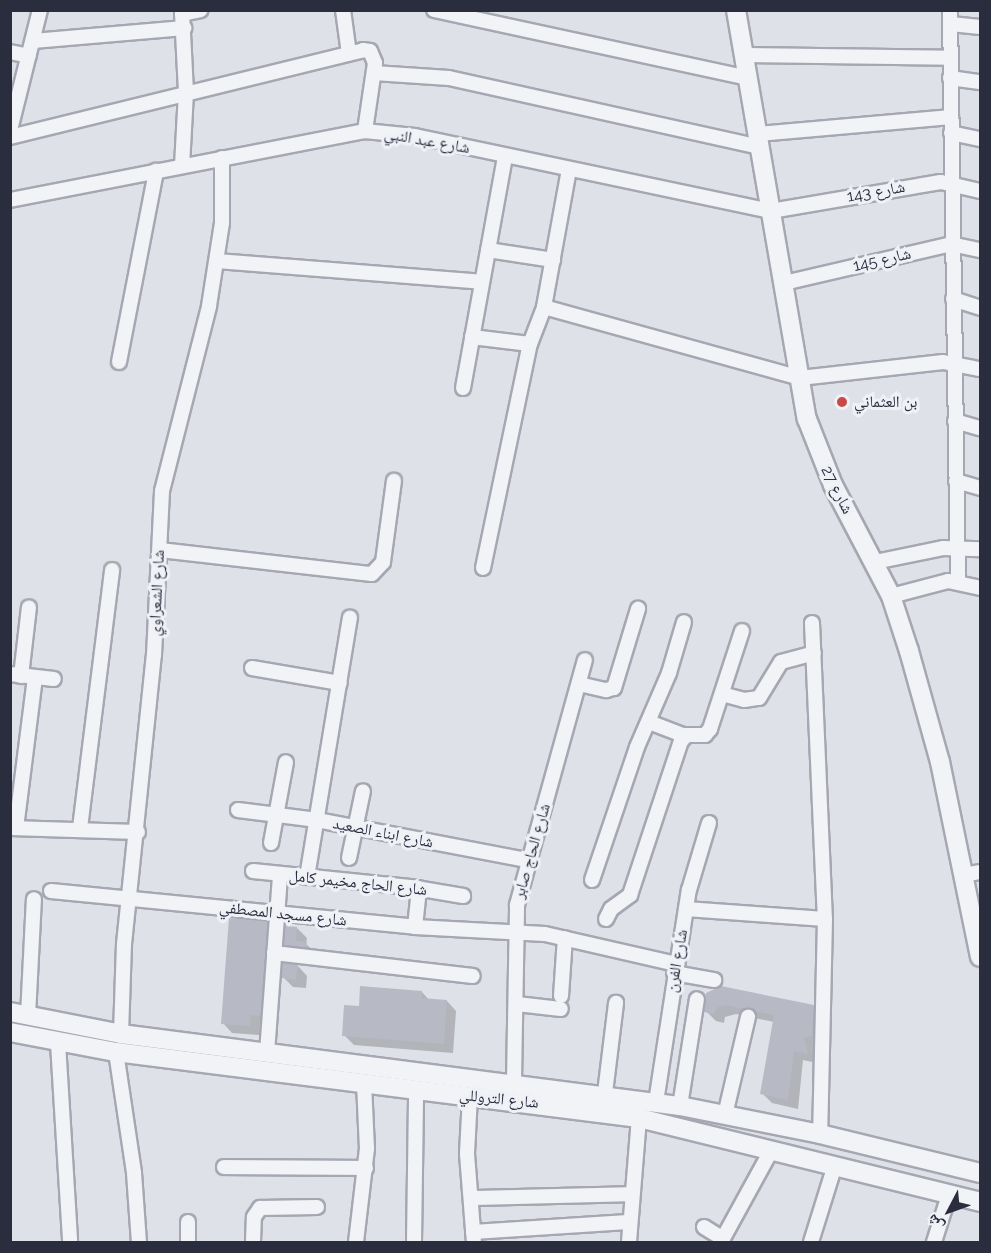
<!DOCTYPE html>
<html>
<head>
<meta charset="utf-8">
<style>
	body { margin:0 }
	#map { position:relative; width:991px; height:1253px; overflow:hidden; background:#dfe1e8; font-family:Raleway,"Noto Naskh Arabic",sans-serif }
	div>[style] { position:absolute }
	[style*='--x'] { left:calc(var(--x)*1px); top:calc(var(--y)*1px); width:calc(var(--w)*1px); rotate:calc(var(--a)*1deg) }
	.shadow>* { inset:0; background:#0003 }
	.building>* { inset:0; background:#b7bac4; transform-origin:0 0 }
	.roads { filter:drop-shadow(2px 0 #a5a7b2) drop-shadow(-2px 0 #a5a7b2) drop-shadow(0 2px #a5a7b2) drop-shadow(0 -2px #a5a7b2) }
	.minor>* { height:14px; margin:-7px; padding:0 7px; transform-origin:7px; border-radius:7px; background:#f2f3f6 }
	.tertiary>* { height:18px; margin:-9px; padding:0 9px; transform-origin:9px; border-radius:9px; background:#f2f3f6 }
	.dots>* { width:16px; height:16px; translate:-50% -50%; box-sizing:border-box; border:3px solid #eff1f6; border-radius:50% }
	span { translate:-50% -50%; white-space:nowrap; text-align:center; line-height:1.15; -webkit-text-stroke:6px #eff1f6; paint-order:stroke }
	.street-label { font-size:16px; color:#292d3e }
	.poi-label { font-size:16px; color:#292d3e }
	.left { translate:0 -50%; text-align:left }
	.frame { position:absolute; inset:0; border:12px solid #292d3e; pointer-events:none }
	.north { position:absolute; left:919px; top:1181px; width:60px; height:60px; -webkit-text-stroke:4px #eff1f6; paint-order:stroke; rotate:229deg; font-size:16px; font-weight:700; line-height:24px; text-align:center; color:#292d3e }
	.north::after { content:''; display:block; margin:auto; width:21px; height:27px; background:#292d3e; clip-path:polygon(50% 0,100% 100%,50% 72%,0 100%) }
</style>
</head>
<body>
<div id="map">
	<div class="shadow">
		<div style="clip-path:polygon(267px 923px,277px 933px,270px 1025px,260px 1024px,259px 1035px,232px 1033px,223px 1023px)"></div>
		<div style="clip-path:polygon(297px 928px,307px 938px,306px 944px,316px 953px,295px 954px,285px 945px)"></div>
		<div style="clip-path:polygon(298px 966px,307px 976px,306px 988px,293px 987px,283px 977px)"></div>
		<div style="clip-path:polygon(422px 992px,429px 1000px,447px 1001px,456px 1011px,453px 1053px,354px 1045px,344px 1035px,360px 1008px)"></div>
		<div style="clip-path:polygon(707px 994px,813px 1006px,823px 1016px,821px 1046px,813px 1047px,817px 1063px,803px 1060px,798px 1109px,772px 1103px,762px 1093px,774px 1022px,736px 1014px,725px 1017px,724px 1023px,716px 1021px,706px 1011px)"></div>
	</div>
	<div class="building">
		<div style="clip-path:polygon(229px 918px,268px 921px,261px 1016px,251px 1015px,250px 1026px,221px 1024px)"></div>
		<div style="clip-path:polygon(285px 926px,297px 927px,296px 941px,307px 942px,306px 948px,284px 945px)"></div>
		<div style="left:283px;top:963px;width:15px;height:15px;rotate:8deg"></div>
		<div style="clip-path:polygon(360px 986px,422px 991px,422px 998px,447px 1000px,444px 1044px,342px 1036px,344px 1005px,359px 1006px)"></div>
		<div style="clip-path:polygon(721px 986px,814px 1005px,812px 1036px,804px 1038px,808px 1054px,794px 1051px,788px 1100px,760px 1094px,774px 1015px,725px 1005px,716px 1008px,714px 1014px,704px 1012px,706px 993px)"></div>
	</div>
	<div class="roads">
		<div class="minor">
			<div style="--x:343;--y:10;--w:44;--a:82.2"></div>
			<div style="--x:434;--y:10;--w:321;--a:12.2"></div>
			<div style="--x:950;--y:10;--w:571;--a:89.2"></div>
			<div style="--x:951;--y:24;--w:29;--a:6"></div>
			<div style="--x:33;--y:41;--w:152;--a:-4.9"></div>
			<div style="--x:10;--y:52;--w:19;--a:12"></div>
			<div style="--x:745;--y:55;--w:205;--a:0.8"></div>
			<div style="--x:374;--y:73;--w:75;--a:3.8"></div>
			<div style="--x:449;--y:78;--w:319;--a:12.5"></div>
			<div style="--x:950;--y:78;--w:30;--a:8"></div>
			<div style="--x:10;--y:130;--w:124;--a:-76"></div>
			<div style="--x:951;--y:133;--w:30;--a:12"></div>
			<div style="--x:758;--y:134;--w:194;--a:-5"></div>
			<div style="--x:10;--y:137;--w:364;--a:-13.8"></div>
			<div style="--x:363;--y:50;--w:7;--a:8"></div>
			<div style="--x:370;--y:51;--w:13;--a:67"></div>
			<div style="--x:375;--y:63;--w:69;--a:98.4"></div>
			<div style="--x:182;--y:166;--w:74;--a:-86.9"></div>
			<div style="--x:186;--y:92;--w:78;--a:-92.9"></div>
			<div style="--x:182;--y:14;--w:19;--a:-12"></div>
			<div style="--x:10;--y:200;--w:362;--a:-11"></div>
			<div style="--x:365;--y:131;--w:50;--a:5.7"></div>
			<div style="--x:415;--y:136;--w:364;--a:11.9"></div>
			<div style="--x:771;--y:211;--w:172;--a:-9.7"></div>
			<div style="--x:941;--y:182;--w:40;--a:13"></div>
			<div style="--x:488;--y:250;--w:66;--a:8.7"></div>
			<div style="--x:217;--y:261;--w:265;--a:4.5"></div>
			<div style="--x:784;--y:283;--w:171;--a:-13.1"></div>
			<div style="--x:951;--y:244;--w:30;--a:12"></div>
			<div style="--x:953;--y:299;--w:28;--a:18"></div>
			<div style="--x:544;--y:307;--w:266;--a:15.5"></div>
			<div style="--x:800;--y:378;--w:144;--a:-6.4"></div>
			<div style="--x:943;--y:362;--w:38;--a:11"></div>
			<div style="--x:472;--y:337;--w:58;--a:6.9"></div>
			<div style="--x:119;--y:362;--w:195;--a:-79"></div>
			<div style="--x:463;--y:388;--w:236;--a:-79.7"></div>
			<div style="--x:955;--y:421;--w:26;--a:16"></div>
			<div style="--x:956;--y:481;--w:25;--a:16"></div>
			<div style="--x:160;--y:550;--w:213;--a:6.5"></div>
			<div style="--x:372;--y:574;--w:16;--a:-47"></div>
			<div style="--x:383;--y:562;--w:82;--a:-82.3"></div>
			<div style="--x:875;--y:562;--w:69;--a:-11.6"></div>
			<div style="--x:943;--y:548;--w:37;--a:2"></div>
			<div style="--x:483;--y:568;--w:229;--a:-78.2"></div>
			<div style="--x:530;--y:344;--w:40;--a:-69"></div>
			<div style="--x:544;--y:307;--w:139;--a:-79.7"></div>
			<div style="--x:891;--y:596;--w:59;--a:-14.7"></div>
			<div style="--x:948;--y:581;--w:33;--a:12"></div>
			<div style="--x:812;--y:623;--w:296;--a:87.5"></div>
			<div style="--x:825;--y:919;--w:215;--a:91.3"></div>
			<div style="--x:252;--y:668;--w:89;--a:9.7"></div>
			<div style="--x:10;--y:674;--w:44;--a:6.5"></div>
			<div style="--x:21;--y:676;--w:69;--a:-83.4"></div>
			<div style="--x:579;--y:684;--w:28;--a:13"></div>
			<div style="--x:606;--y:690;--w:8;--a:-14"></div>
			<div style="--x:614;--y:688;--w:83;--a:-73.1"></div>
			<div style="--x:722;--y:694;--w:23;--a:15"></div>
			<div style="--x:744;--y:700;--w:15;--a:-8"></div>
			<div style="--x:759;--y:698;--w:42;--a:-58.6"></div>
			<div style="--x:781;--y:662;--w:34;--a:-15"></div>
			<div style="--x:649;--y:722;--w:39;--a:21"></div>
			<div style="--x:238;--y:810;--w:80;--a:7.2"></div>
			<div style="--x:317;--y:820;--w:214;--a:10.8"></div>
			<div style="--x:10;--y:828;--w:128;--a:1.8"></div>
			<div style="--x:16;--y:828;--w:152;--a:-82.8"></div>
			<div style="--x:80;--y:828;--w:260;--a:-82.9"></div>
			<div style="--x:271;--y:843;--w:82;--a:-79.5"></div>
			<div style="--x:349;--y:858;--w:68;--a:-78.2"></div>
			<div style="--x:253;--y:871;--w:158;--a:5.8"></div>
			<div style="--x:410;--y:887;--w:54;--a:9.6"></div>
			<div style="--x:963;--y:875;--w:17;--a:-10"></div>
			<div style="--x:307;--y:877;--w:263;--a:-80.6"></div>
			<div style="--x:592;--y:880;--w:140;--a:-71.3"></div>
			<div style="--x:637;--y:747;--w:81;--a:-66.6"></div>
			<div style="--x:669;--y:673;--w:53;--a:-73.6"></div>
			<div style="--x:51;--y:891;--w:366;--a:5.6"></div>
			<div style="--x:415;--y:927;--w:130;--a:3.1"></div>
			<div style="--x:545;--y:934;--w:134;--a:12.9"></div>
			<div style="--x:686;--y:909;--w:139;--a:4.1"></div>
			<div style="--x:606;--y:919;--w:11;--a:-63"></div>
			<div style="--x:611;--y:909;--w:24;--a:-36"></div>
			<div style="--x:630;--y:895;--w:162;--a:-71.7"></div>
			<div style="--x:681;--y:741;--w:8;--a:-45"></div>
			<div style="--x:687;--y:735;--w:18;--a:0"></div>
			<div style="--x:705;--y:735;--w:8;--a:-50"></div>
			<div style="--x:710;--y:729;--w:103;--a:-71.9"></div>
			<div style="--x:415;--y:927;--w:39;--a:-84"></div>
			<div style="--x:274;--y:953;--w:200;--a:6.6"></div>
			<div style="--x:674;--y:973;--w:41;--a:9.9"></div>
			<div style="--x:561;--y:996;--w:58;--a:-86.1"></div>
			<div style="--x:517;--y:1004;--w:44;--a:6.5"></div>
			<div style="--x:28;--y:1016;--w:117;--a:-87.1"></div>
			<div style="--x:121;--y:1034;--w:90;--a:-88.1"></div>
			<div style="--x:124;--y:944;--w:291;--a:-84.1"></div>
			<div style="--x:154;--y:655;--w:164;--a:-87.2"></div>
			<div style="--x:162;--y:491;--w:191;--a:-75.7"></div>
			<div style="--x:209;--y:306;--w:84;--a:-81.1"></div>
			<div style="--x:222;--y:223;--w:65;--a:-90"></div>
			<div style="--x:58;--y:1043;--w:199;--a:86.5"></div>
			<div style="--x:116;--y:1052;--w:122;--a:81.5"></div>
			<div style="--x:134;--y:1173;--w:69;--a:85.9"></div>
			<div style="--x:267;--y:1053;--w:179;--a:-85.8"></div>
			<div style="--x:514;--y:1081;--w:176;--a:-89"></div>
			<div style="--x:517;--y:905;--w:254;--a:-74.5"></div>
			<div style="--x:605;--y:1093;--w:91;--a:-83"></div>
			<div style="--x:470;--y:1096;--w:58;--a:93"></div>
			<div style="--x:467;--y:1154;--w:88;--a:85.5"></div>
			<div style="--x:656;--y:1102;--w:215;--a:-81.2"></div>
			<div style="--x:689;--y:890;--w:70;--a:-73.4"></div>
			<div style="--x:680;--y:1106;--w:108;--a:-81"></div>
			<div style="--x:725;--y:1115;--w:101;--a:-76.8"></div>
			<div style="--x:224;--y:1167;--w:142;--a:0.4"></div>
			<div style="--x:472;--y:1198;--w:159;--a:-1.4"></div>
			<div style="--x:188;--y:1222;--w:20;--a:90"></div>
			<div style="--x:704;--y:1227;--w:22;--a:32"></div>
			<div style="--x:473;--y:1232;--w:155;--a:-3.7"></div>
			<div style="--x:253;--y:1242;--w:25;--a:-88"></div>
			<div style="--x:254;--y:1217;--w:11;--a:-56"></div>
			<div style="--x:260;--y:1208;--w:57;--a:-1"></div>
			<div style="--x:356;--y:1242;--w:94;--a:-83.3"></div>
			<div style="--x:367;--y:1149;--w:65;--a:-92.6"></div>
			<div style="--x:414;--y:1242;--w:152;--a:-89.2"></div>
			<div style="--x:629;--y:1242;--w:124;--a:-85.4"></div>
			<div style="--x:721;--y:1242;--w:106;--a:-61.3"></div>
			<div style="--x:811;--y:1242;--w:81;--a:-72.7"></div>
			<div style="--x:934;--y:1242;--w:49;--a:-72.3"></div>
		</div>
		<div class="tertiary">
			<div style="--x:736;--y:10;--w:415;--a:80.2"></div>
			<div style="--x:807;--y:419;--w:71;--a:68.5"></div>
			<div style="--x:833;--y:485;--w:125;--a:62.4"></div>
			<div style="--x:891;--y:596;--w:58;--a:71.9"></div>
			<div style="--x:909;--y:651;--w:115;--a:74.4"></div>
			<div style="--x:940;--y:762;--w:199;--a:78.4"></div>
			<div style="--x:10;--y:1012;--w:113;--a:11.2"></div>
			<div style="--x:121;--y:1034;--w:564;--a:7.34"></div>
			<div style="--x:680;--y:1106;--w:143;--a:11.3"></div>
			<div style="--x:820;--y:1134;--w:165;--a:13.7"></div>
			<div style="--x:10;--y:1032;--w:108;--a:10.7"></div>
			<div style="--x:116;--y:1052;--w:527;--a:7.19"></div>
			<div style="--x:639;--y:1118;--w:351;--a:13.8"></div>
		</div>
	</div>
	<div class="dots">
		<div style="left:842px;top:402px;background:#c94949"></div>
	</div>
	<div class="street-label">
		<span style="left:427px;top:141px;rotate:10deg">شارع عبد النبي</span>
		<span style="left:876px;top:192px;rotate:-10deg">شارع 143</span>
		<span style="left:882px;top:260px;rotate:-13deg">شارع 145</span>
		<span style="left:837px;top:490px;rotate:63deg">شارع 27</span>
		<span style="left:157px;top:593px;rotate:-87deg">شارع الشعراوي</span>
		<span style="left:383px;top:833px;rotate:11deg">شارع ابناء الصعيد</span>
		<span style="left:532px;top:851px;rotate:-74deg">شارع الحاج صابر</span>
		<span style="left:358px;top:883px;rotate:6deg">شارع الحاج مخيمر كامل</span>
		<span style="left:283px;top:914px;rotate:6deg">شارع مسجد المصطفي</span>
		<span style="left:677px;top:961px;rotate:-80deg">شارع الفرن</span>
		<span style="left:499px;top:1099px;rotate:6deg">شارع التروللي</span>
	</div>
	<div class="poi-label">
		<span class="left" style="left:854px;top:402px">بن العثماني</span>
	</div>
	<div class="frame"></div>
	<div class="north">ش</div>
</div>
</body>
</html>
